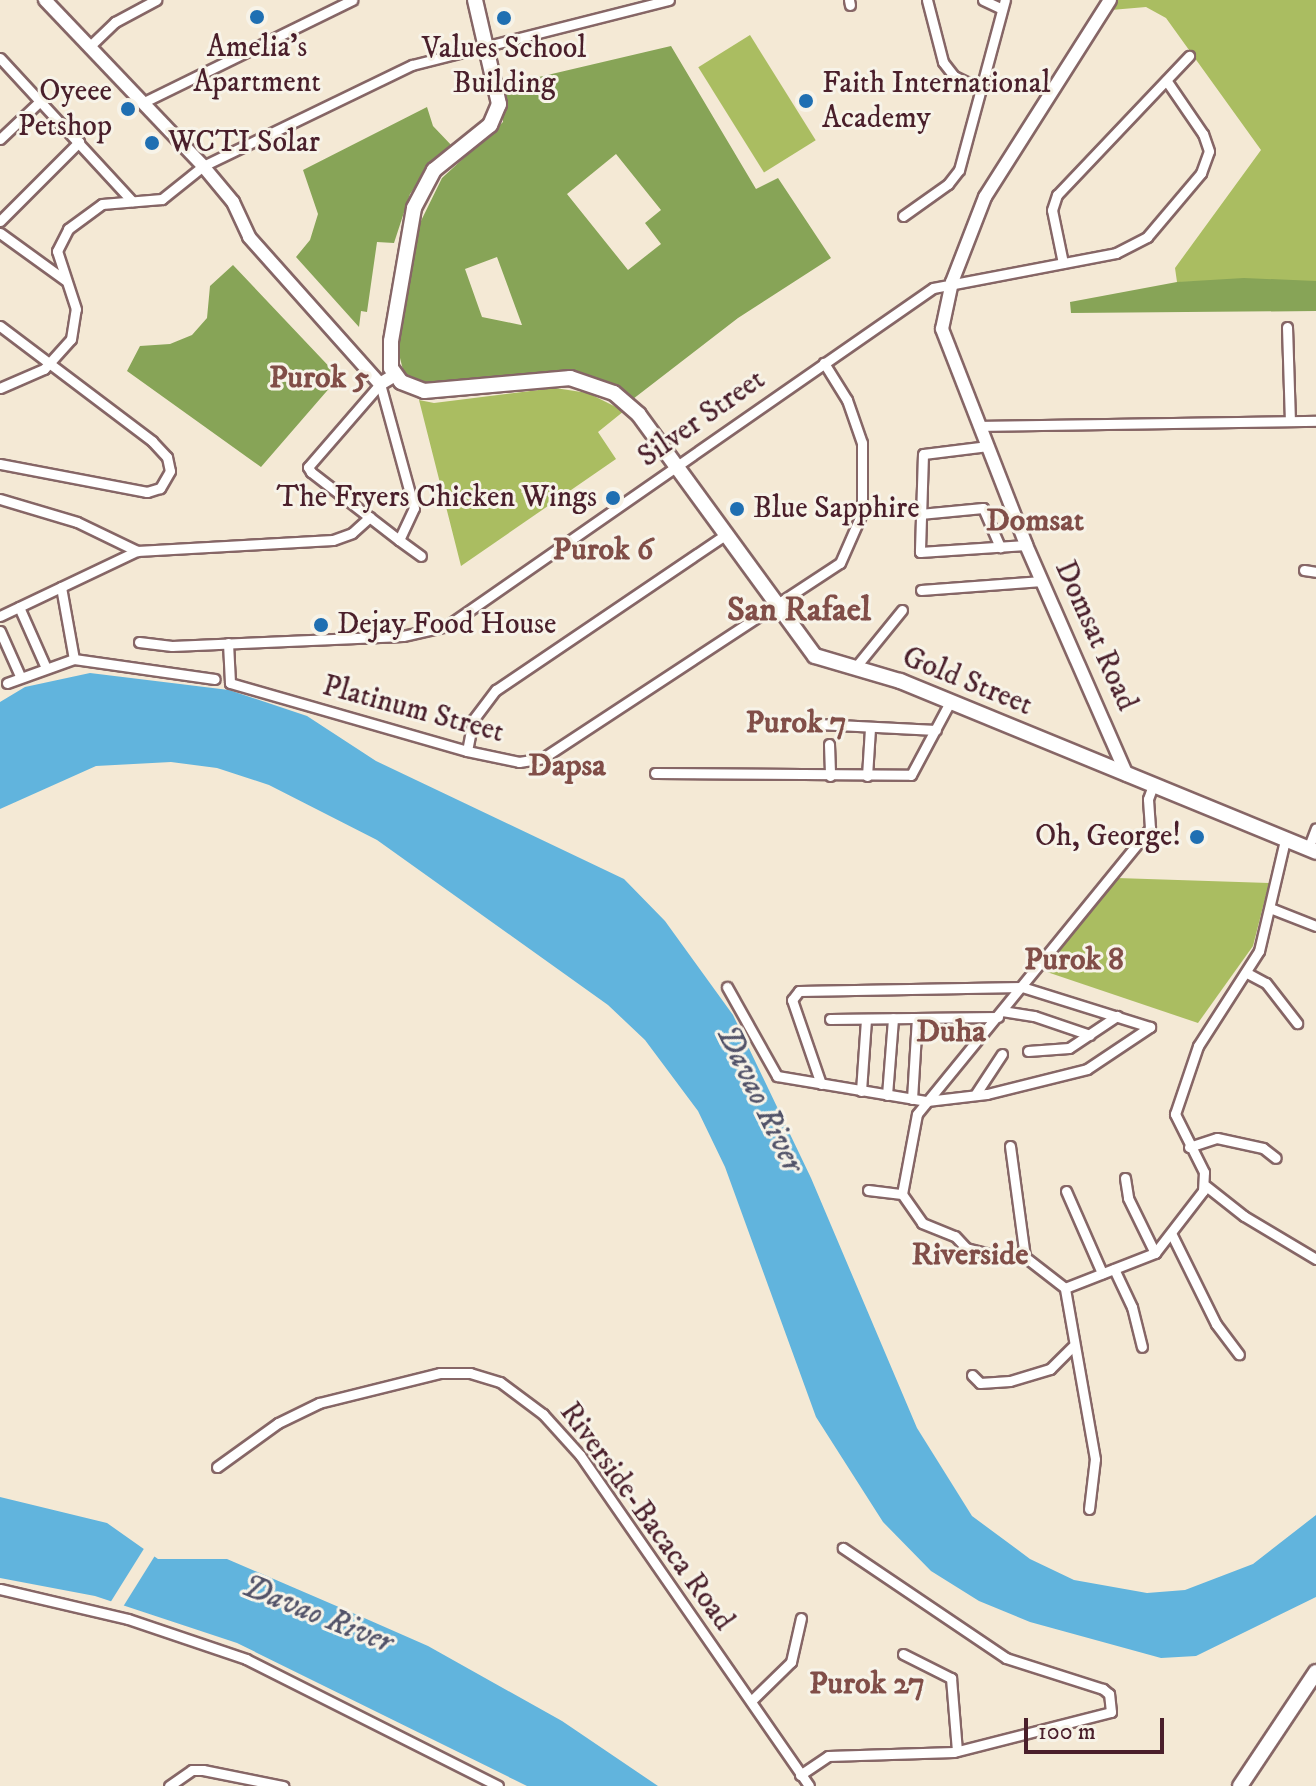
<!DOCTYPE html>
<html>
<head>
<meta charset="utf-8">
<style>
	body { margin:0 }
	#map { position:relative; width:1316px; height:1786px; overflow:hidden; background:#f4e9d5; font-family:"IM FELL DW Pica",serif }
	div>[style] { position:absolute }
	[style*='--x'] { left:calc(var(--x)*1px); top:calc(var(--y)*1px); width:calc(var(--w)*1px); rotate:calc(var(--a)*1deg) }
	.green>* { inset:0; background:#aabd61; transform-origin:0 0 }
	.forest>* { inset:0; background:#87a457 }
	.water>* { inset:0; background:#61b4dd }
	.pier>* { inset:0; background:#f4e9d5; transform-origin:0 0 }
	.roads { filter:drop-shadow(2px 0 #866666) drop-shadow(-2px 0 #866666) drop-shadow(0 2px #866666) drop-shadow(0 -2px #866666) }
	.street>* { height:9px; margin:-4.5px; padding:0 4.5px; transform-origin:4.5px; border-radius:4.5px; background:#fff }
	.secondary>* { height:12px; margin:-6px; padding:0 6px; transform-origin:6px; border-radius:6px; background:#fff }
	.primary>* { height:14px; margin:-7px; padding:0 7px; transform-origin:7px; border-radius:7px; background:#fff }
	.dots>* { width:22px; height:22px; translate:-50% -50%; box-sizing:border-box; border:4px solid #f7f3e8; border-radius:50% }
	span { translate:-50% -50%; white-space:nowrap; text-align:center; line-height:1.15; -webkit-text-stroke:6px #f7f3e8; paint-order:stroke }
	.poi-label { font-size:30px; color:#4a1f2b }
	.left { translate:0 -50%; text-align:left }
	.right { translate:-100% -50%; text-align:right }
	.street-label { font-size:30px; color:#4a1f2b }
	.neighbourhood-label { font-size:32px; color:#814e48; font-weight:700 }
	.water-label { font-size:32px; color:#525369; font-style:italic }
	.quarter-label { font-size:34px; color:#814e48; font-weight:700 }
	.scale { position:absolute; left:1024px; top:1718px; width:140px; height:36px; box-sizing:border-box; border:4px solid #4a1f2b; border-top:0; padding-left:10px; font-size:24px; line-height:28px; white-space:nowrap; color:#4a1f2b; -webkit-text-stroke:6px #f7f3e8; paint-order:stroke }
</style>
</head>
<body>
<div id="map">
	<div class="green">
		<div style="clip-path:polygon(1117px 0,1316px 0,1316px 281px,1177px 282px,1175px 268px,1261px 150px,1166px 18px,1146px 7px,1111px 10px)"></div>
		<div style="left:750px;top:35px;width:124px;height:61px;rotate:58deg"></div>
		<div style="clip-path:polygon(555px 388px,588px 393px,624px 411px,598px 432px,616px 459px,461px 566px,419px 400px,434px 403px)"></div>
		<div style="clip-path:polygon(1117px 878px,1269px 883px,1253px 946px,1198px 1023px,1044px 971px)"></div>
	</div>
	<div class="forest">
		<div style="clip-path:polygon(evenodd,671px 46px,756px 189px,778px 178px,831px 258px,738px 318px,633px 399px,606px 381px,577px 372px,427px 384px,404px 374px,398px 350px,418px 227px,442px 178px,503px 122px,501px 86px,671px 46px,616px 154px,661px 210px,645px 223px,661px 244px,628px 270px,567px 194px,616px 154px,671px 46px,497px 257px,522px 325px,521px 325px,482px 317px,465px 269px,497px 257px)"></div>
		<div style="clip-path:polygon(427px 107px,433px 126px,453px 147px,431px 164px,410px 194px,394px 243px,377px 242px,367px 312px,361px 311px,359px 327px,296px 257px,310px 240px,318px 214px,303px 170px)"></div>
		<div style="clip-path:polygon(233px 265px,339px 377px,261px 467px,127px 371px,140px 346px,170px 344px,192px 335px,207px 318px,210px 286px)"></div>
		<div style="clip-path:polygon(1244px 278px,1316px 281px,1316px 311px,1071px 313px,1070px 302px,1177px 282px)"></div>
	</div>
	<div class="water">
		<div style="clip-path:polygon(90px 673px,229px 690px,307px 716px,376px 761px,624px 879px,665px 921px,733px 1015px,811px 1178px,917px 1428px,972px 1516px,1030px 1559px,1074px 1580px,1147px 1593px,1185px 1590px,1253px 1564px,1316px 1515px,1316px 1597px,1196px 1656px,1161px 1658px,1030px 1622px,979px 1601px,931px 1571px,883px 1522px,816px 1417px,725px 1167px,698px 1111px,645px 1040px,608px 1005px,377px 840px,269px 785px,217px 768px,171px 762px,96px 766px,0 809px,0 702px,25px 687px)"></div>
		<div style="clip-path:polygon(0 1497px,107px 1523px,158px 1559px,227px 1559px,362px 1617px,428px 1646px,562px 1721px,658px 1786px,527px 1786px,237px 1643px,95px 1596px,0 1578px)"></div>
	</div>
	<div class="pier">
		<div style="left:145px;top:1547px;width:13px;height:69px;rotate:32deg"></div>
	</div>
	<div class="roads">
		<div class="street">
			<div style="--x:849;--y:0;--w:5;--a:79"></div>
			<div style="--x:927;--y:0;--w:64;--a:75.5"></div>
			<div style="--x:943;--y:62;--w:18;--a:52"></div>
			<div style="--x:954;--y:76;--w:28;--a:26"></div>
			<div style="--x:983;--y:0;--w:21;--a:25"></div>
			<div style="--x:90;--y:46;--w:35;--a:-44"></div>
			<div style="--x:115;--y:22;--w:47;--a:-28.2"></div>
			<div style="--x:0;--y:58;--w:195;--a:47.3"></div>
			<div style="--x:144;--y:102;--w:232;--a:-26.1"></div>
			<div style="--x:0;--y:139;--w:55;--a:-43.5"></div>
			<div style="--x:903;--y:216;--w:55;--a:-35.4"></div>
			<div style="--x:948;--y:184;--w:18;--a:-52"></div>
			<div style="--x:959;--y:170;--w:176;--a:-74.9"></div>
			<div style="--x:0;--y:221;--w:112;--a:-45"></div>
			<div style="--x:0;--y:233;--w:80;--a:35.9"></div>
			<div style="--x:1063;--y:263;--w:54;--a:-101.7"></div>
			<div style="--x:1052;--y:210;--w:16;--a:-72"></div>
			<div style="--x:1057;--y:195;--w:192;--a:-46.5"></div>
			<div style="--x:0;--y:326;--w:191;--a:37.1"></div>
			<div style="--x:152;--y:441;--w:22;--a:47"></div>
			<div style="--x:167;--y:457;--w:14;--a:78"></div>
			<div style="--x:170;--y:471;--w:20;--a:120"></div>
			<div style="--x:160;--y:488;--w:14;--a:163"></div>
			<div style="--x:147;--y:492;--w:150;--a:-169.2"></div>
			<div style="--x:1287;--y:327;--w:94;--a:88.2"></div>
			<div style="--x:0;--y:388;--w:48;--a:-23.4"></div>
			<div style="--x:44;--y:369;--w:40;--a:-48"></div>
			<div style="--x:71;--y:339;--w:30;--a:-81"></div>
			<div style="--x:76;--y:309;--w:61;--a:-108.1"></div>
			<div style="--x:57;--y:251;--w:25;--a:-63"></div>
			<div style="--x:68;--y:229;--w:42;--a:-36.3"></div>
			<div style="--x:102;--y:204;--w:60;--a:-4.8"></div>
			<div style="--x:162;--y:199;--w:53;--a:-38.8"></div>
			<div style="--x:203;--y:166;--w:232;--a:-25.8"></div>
			<div style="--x:412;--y:65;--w:265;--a:-14.2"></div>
			<div style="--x:980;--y:426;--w:336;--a:-0.9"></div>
			<div style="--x:988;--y:446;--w:65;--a:173"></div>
			<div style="--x:923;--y:454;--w:98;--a:91.8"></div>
			<div style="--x:920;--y:552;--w:106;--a:-3.8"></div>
			<div style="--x:0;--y:499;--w:80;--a:16.6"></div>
			<div style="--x:77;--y:522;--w:67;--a:25.8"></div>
			<div style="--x:920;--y:514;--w:63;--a:-5.4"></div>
			<div style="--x:983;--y:508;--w:43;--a:66.4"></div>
			<div style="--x:399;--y:540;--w:35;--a:-65"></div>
			<div style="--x:414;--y:508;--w:129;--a:-105.3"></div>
			<div style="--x:380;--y:384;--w:110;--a:130.9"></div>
			<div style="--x:308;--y:467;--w:6;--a:59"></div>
			<div style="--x:311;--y:472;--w:111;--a:37.7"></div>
			<div style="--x:399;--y:540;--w:27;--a:36"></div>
			<div style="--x:1304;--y:570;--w:12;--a:9"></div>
			<div style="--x:61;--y:587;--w:73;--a:79.8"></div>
			<div style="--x:921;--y:590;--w:121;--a:-4.3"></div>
			<div style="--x:19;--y:607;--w:67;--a:66.1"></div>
			<div style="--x:0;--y:616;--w:152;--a:-25.4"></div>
			<div style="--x:137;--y:551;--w:196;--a:-3.2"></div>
			<div style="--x:333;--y:540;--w:20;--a:-20"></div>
			<div style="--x:352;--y:533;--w:24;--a:-42"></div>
			<div style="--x:0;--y:631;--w:49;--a:66"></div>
			<div style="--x:139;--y:642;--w:33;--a:7"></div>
			<div style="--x:172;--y:646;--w:231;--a:-2.5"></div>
			<div style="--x:403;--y:636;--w:45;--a:-12.8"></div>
			<div style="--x:447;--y:626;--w:592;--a:-34.82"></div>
			<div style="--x:933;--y:288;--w:186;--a:-10.8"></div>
			<div style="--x:1116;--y:253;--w:35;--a:-27"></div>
			<div style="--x:1147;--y:237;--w:84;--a:-49.8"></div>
			<div style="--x:1201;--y:173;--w:23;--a:-70"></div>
			<div style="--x:1209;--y:151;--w:18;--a:-109"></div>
			<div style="--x:1203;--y:134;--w:65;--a:-124.4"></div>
			<div style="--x:228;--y:643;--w:40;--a:87.1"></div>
			<div style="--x:230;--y:683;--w:247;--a:16"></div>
			<div style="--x:467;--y:751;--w:53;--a:11.9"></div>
			<div style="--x:519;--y:762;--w:24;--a:-9"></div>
			<div style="--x:543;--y:758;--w:355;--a:-33.3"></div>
			<div style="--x:840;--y:563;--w:55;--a:-66.3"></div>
			<div style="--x:862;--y:513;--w:70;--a:-90"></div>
			<div style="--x:862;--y:443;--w:46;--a:-109.2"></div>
			<div style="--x:847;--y:400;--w:44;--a:-121.9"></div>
			<div style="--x:854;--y:669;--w:76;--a:-50.9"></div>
			<div style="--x:7;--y:683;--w:71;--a:-19.7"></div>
			<div style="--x:74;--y:659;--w:142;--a:8.1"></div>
			<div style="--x:818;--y:724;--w:118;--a:2.9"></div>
			<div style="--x:829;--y:744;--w:32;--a:88"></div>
			<div style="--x:467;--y:751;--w:32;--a:-79"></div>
			<div style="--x:473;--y:720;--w:38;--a:-53"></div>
			<div style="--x:496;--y:690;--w:277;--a:-34.1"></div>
			<div style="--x:655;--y:773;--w:256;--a:0.4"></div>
			<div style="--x:911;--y:775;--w:83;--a:-61.9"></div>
			<div style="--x:867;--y:776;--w:48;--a:-86.4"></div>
			<div style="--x:1308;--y:849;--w:22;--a:-69"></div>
			<div style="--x:1270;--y:908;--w:49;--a:21.4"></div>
			<div style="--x:1247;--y:973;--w:21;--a:28"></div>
			<div style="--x:1266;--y:983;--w:51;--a:52.2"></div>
			<div style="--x:727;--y:987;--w:102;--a:60.7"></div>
			<div style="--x:777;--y:1076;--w:152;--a:9.5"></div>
			<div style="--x:927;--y:1101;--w:60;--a:-6.7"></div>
			<div style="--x:987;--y:1094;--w:103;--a:-14"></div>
			<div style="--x:1087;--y:1069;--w:76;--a:-33.7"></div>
			<div style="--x:1002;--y:1011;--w:32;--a:9"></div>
			<div style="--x:1034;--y:1016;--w:59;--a:18.7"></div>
			<div style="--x:830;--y:1019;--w:168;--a:-0.7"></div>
			<div style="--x:1028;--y:1051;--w:41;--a:-4.2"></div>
			<div style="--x:1069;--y:1048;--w:58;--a:-33.7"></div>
			<div style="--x:821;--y:1084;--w:89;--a:-109"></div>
			<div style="--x:792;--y:1000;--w:11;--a:-52"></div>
			<div style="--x:799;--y:991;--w:223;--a:-1"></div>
			<div style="--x:1022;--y:987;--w:134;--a:17.4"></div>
			<div style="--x:861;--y:1091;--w:72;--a:-86"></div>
			<div style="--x:887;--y:1095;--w:77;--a:-85.5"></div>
			<div style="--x:975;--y:1095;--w:49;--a:-56.6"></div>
			<div style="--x:912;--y:1099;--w:81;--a:-86.5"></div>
			<div style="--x:1010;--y:1146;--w:112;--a:82.3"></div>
			<div style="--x:1025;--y:1257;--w:51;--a:37.8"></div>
			<div style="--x:1189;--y:1147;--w:29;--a:-18"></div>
			<div style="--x:1217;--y:1138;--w:47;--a:12.3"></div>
			<div style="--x:1263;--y:1148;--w:16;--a:38"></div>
			<div style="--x:1125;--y:1178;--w:20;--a:81"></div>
			<div style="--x:1128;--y:1198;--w:61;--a:63.9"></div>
			<div style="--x:1206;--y:1186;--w:48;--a:38.3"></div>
			<div style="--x:1244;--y:1216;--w:84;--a:30.8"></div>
			<div style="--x:868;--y:1190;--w:34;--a:7"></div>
			<div style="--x:902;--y:1194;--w:81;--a:-79.4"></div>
			<div style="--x:917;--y:1114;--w:369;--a:-50.8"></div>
			<div style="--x:1150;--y:828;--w:29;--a:-94"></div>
			<div style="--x:1148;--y:799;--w:15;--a:-70"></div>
			<div style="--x:1066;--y:1191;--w:90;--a:66.3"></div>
			<div style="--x:902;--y:1194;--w:35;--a:55"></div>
			<div style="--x:922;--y:1223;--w:35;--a:22"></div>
			<div style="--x:955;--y:1236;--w:16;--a:47"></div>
			<div style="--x:966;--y:1248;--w:29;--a:14"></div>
			<div style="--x:1172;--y:1235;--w:99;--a:63.7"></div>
			<div style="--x:1216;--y:1324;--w:38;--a:53"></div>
			<div style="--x:1114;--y:1269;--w:42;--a:64.7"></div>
			<div style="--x:1132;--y:1307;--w:41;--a:76"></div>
			<div style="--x:972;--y:1375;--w:11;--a:45"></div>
			<div style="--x:980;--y:1383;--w:30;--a:-4"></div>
			<div style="--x:1010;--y:1381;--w:42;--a:-16.7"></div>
			<div style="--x:1050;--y:1369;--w:31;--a:-45"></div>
			<div style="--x:217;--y:1467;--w:75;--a:-35.8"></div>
			<div style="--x:278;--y:1423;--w:46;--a:-26"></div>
			<div style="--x:319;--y:1403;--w:125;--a:-13.9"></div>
			<div style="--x:440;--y:1373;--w:30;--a:0"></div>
			<div style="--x:470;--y:1373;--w:31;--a:17"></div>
			<div style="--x:500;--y:1382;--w:54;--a:36.7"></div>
			<div style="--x:543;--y:1414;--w:55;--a:47.9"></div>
			<div style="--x:580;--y:1455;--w:402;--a:55.3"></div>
			<div style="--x:1089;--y:1509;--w:50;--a:-83.2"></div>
			<div style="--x:1095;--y:1459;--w:174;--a:-100"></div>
			<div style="--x:1065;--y:1288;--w:97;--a:-21.3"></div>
			<div style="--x:1155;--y:1253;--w:78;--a:-52.3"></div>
			<div style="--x:1203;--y:1191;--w:19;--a:-87"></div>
			<div style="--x:1204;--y:1172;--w:65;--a:-116.6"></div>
			<div style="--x:1175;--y:1114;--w:72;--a:-71.3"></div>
			<div style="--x:1198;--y:1046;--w:113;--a:-57.3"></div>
			<div style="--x:1259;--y:951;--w:114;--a:-76.8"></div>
			<div style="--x:0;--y:1589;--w:131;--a:13.2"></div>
			<div style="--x:128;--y:1619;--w:125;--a:18.7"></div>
			<div style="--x:246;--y:1659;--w:282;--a:26.7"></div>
			<div style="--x:903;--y:1654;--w:54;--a:26.6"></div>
			<div style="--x:951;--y:1678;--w:73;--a:85.3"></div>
			<div style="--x:751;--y:1701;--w:56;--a:-44.3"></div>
			<div style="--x:791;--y:1662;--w:45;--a:-77.2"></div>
			<div style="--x:800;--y:1775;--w:34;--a:-34"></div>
			<div style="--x:828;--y:1756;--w:126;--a:-1.8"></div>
			<div style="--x:954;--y:1752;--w:162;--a:-14.3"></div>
			<div style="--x:1111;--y:1712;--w:18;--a:-96"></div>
			<div style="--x:1109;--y:1694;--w:8;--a:-140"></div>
			<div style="--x:1103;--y:1689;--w:102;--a:-162.3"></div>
			<div style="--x:1006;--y:1658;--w:197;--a:-146"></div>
			<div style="--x:169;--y:1786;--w:28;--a:-35"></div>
			<div style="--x:192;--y:1770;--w:11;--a:0"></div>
			<div style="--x:203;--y:1770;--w:82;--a:11.3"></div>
		</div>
		<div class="secondary">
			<div style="--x:45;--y:0;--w:229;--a:46.4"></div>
			<div style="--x:203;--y:166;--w:47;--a:50.2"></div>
			<div style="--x:233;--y:202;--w:38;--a:65"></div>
			<div style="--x:249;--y:237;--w:197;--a:48.3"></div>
			<div style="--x:380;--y:384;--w:17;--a:-31"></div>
			<div style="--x:1110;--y:0;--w:233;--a:122.4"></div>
			<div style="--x:985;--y:197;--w:91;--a:111.2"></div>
			<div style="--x:952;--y:282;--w:48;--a:102"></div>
			<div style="--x:942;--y:329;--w:232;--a:68.7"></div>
			<div style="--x:1026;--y:545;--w:251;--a:66.3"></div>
		</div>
		<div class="primary">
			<div style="--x:475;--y:0;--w:107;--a:77"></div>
			<div style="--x:499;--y:104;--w:23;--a:113"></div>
			<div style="--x:490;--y:125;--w:72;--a:141.2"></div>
			<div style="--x:434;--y:170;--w:43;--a:117.8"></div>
			<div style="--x:414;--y:208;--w:135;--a:99.8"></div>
			<div style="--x:391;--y:341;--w:27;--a:90"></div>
			<div style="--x:391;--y:368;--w:17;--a:54"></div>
			<div style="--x:401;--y:382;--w:25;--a:21"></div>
			<div style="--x:424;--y:391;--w:147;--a:-5.1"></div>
			<div style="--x:570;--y:378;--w:46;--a:18.8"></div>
			<div style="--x:614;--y:393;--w:33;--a:41"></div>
			<div style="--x:639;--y:415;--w:298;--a:53.9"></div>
			<div style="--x:815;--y:656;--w:89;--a:16.4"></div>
			<div style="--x:900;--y:681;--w:450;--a:22.3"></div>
			<div style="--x:1240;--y:1786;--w:137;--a:-56.3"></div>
		</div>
	</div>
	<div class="dots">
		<div style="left:257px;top:17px;background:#1f6fb2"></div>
		<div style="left:504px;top:18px;background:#1f6fb2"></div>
		<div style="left:806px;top:101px;background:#1f6fb2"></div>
		<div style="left:128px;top:109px;background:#1f6fb2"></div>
		<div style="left:152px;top:143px;background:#1f6fb2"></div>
		<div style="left:613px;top:498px;background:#1f6fb2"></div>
		<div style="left:737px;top:509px;background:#1f6fb2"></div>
		<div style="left:321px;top:625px;background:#1f6fb2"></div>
		<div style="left:1197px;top:837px;background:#1f6fb2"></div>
	</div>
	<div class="poi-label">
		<span style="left:257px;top:65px">Amelia's<br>Apartment</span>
		<span style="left:504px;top:66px">Values School<br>Building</span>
		<span class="left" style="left:822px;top:101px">Faith International<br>Academy</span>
		<span class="right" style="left:112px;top:109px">Oyeee<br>Petshop</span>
		<span class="left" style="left:168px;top:143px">WCTI Solar</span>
		<span class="right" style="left:597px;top:498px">The Fryers Chicken Wings</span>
		<span class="left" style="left:753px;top:509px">Blue Sapphire</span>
		<span class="left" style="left:337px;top:625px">Dejay Food House</span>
		<span class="right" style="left:1181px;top:837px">Oh, George!</span>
	</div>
	<div class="street-label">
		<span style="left:702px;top:419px;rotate:-35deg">Silver Street</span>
		<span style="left:1095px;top:636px;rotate:66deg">Domsat Road</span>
		<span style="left:967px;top:682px;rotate:22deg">Gold Street</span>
		<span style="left:413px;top:710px;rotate:15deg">Platinum Street</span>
		<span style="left:646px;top:1517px;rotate:54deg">Riverside-Bacaca Road</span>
	</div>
	<div class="neighbourhood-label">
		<span style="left:319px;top:378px">Purok 5</span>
		<span style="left:1035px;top:521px">Domsat</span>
		<span style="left:603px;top:550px">Purok 6</span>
		<span style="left:796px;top:723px">Purok 7</span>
		<span style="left:567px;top:766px">Dapsa</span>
		<span style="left:1074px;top:960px">Purok 8</span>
		<span style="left:951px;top:1032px">Duha</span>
		<span style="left:970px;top:1255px">Riverside</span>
		<span style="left:867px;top:1684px">Purok 27</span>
	</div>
	<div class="water-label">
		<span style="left:759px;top:1099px;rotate:64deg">Davao River</span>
		<span style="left:317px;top:1615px;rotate:22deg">Davao River</span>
	</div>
	<div class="quarter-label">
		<span style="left:799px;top:611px">San Rafael</span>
	</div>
	<div class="scale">100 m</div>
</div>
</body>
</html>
